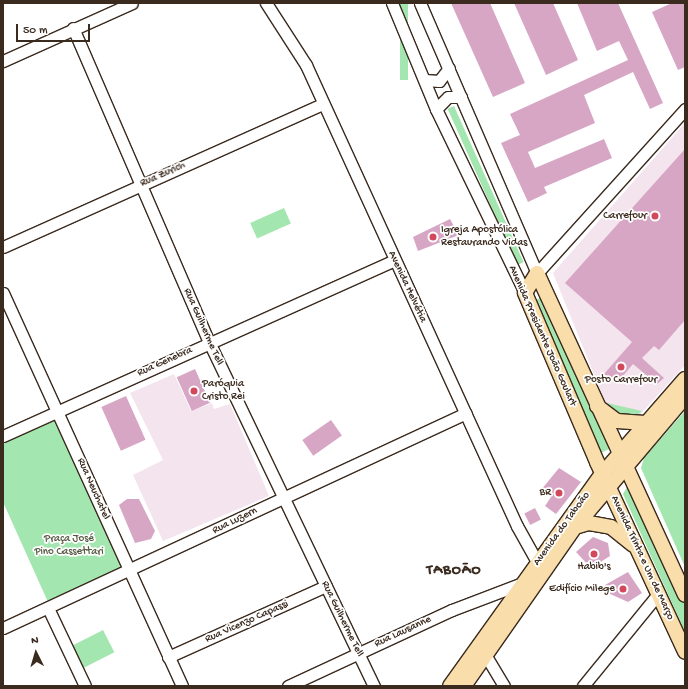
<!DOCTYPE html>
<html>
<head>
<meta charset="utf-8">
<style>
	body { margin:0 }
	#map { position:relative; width:688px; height:689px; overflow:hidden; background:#fff; font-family:"Gochi Hand",sans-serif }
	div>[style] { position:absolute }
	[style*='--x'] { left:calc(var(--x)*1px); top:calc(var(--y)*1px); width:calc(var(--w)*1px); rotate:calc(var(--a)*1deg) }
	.built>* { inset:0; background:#f3e4ee }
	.green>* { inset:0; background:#a4e6b0; transform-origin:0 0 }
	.building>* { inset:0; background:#d7a6c5; transform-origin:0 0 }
	.roads { filter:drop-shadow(1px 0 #3b2a1e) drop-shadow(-1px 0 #3b2a1e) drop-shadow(0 1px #3b2a1e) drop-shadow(0 -1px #3b2a1e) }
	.minor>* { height:11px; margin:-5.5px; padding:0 5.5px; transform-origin:5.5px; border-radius:5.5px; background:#fff }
	.major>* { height:14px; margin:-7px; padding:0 7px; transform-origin:7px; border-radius:7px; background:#f9deab }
	.dots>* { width:11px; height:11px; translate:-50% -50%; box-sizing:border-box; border:2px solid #fff; border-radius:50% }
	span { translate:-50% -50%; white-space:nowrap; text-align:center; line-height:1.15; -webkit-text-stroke:3.5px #fff; paint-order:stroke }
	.street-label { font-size:11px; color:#3b2a1e }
	.poi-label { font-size:11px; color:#3b2a1e }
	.right { translate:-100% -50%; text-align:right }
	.left { translate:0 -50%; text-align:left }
	.park-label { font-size:11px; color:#555942 }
	.district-label { font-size:15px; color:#3b2a1e; font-weight:700; letter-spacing:1px }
	.frame { position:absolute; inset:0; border:4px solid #3b2a1e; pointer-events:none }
	.north { position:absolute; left:16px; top:633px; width:40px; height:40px; -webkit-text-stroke:3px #fff; paint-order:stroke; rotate:355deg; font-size:11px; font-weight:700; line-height:16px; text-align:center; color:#3b2a1e }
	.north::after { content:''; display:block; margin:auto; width:14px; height:18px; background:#3b2a1e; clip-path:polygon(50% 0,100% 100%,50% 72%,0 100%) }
	.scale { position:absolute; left:16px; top:24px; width:74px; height:18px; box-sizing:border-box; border:2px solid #3b2a1e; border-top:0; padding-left:5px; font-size:12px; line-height:14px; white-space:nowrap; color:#3b2a1e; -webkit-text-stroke:3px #fff; paint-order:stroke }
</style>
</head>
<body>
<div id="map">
	<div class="built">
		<div style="clip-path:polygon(685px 123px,685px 365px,637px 418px,608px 409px,553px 273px)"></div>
		<div style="clip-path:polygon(174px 374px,191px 411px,212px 403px,214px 409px,230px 404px,269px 496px,163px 541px,133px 475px,163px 460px,130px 393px)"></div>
	</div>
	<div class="green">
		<div style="left:400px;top:3px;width:8px;height:77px"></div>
		<div style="left:454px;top:106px;width:171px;height:7px;rotate:66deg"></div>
		<div style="left:284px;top:208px;width:17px;height:37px;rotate:66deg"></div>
		<div style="left:540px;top:298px;width:166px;height:10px;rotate:65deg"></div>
		<div style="clip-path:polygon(607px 403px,642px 411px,631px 420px,611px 411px)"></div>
		<div style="clip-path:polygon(685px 411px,685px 567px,641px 468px,644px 458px)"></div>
		<div style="clip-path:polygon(56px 417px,124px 568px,48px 602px,3px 502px,3px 440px)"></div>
		<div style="clip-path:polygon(627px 487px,685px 605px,685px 632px,623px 494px)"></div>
		<div style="left:103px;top:630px;width:25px;height:38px;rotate:63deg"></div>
	</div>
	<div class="building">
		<div style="clip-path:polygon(451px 3px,490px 3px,525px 83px,493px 97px)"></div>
		<div style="clip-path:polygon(514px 3px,553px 3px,578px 60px,546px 75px)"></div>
		<div style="clip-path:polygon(577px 3px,618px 3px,663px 103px,650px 109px,633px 72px,584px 95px,595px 123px,528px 152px,535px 168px,604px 139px,612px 158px,544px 187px,547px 193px,528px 202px,501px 143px,520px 135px,510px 114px,628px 60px,619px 41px,597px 51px)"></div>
		<div style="clip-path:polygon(672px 3px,685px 3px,685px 67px,678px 70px,652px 12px)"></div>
		<div style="clip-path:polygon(685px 149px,685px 320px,659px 350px,654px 346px,642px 358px,664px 378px,657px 384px,633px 364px,616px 384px,604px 374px,632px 342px,565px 283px)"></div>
		<div style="clip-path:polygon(450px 219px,459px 235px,418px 251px,413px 237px)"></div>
		<div style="left:195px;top:369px;width:37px;height:20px;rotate:66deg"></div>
		<div style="left:126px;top:396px;width:48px;height:27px;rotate:66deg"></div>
		<div style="left:331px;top:420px;width:19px;height:35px;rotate:55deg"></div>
		<div style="clip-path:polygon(559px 468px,581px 482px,556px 514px,545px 506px,551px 497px,541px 490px)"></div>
		<div style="clip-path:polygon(127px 499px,139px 499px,155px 531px,151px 539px,135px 543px,119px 505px)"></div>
		<div style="left:535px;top:508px;width:13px;height:12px;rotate:63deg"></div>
		<div style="clip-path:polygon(593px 537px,608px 543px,610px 556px,591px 568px,576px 552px)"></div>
		<div style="clip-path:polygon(628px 572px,642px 593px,628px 602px,608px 593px,605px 585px)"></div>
	</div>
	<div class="roads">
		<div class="minor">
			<div style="--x:266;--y:3;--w:74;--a:57.2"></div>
			<div style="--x:306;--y:65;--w:507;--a:65.41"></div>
			<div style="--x:517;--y:526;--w:49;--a:60.8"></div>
			<div style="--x:392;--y:3;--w:115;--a:67.5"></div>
			<div style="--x:436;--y:109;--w:204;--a:64.2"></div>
			<div style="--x:420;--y:3;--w:294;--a:66.6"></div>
			<div style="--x:537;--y:273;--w:221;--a:-47.9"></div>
			<div style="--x:73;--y:28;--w:342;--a:66.6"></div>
			<div style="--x:209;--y:342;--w:382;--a:64.4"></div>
			<div style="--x:3;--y:61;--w:141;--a:-24.2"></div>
			<div style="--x:425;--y:80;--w:14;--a:4"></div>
			<div style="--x:439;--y:81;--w:16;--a:-52"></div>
			<div style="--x:436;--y:109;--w:17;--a:-45"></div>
			<div style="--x:448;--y:97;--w:13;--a:0"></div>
			<div style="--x:3;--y:247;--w:350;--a:-24.1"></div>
			<div style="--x:3;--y:293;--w:432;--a:65.5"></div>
			<div style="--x:3;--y:436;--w:429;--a:-24.2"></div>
			<div style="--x:48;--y:608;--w:86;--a:64.6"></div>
			<div style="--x:3;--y:628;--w:510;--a:-24.91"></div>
			<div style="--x:486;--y:656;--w:35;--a:59"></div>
			<div style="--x:168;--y:657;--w:173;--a:-24.2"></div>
			<div style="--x:288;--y:686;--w:181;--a:-24.9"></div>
			<div style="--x:452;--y:610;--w:73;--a:-20.9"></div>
			<div style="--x:583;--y:686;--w:119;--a:-50.8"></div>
		</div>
		<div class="major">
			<div style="--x:537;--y:273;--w:23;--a:121"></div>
			<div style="--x:525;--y:293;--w:184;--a:66.9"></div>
			<div style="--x:597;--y:462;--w:209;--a:65.1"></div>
			<div style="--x:537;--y:273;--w:354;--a:65.3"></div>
			<div style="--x:597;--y:406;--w:25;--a:37"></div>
			<div style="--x:617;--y:421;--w:28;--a:4"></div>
			<div style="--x:575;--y:527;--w:15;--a:-16"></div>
			<div style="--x:589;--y:523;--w:22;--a:10"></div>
			<div style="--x:611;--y:527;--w:28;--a:39"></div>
			<div style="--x:450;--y:686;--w:261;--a:-54.4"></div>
			<div style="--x:602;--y:474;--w:126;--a:-48.9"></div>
			<div style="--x:464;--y:686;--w:194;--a:-55.1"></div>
			<div style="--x:575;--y:527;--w:170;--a:-49.8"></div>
		</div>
	</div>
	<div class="dots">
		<div style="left:655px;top:216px;background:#d1495b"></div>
		<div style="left:433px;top:237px;background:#d1495b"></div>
		<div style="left:621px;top:367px;background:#d1495b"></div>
		<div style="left:194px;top:391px;background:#d1495b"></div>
		<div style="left:559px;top:493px;background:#d1495b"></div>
		<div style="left:594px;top:554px;background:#d1495b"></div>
		<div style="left:623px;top:589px;background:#d1495b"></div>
	</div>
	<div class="street-label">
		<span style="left:163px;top:175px;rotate:-24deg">Rua Zurich</span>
		<span style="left:407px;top:287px;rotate:65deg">Avenida Helvétia</span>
		<span style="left:203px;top:327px;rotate:66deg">Rua Guilherme Tell</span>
		<span style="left:542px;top:336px;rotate:66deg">Avenida Presidente João Goulart</span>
		<span style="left:165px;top:362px;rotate:-24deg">Rua Genebra</span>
		<span style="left:93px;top:489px;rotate:66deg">Rua Neuchatel</span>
		<span style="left:235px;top:521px;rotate:-26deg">Rua Luzern</span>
		<span style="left:562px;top:529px;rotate:-54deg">Avenida do Taboão</span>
		<span style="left:642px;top:558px;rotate:65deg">Avenida Trinta e Um de Março</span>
		<span style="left:342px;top:619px;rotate:64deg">Rua Guilherme Tell</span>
		<span style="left:247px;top:622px;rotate:-24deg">Rua Vicenzo Capassi</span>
		<span style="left:403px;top:632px;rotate:-25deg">Rua Lausanne</span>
	</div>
	<div class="poi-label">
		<span class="right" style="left:647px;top:216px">Carrefour</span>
		<span class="left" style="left:441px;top:237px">Igreja Apostólica<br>Restaurando Vidas</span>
		<span style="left:621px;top:380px">Posto Carrefour</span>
		<span class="left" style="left:202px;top:391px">Paróquia<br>Cristo Rei</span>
		<span class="right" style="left:551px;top:493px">BR</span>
		<span style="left:594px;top:567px">Habib's</span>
		<span class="right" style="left:615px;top:589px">Edifício Milege</span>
	</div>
	<div class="park-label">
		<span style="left:69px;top:546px">Praça José<br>Pino Cassettari</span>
	</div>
	<div class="district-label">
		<span style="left:454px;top:571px">TABOÃO</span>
	</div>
	<div class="frame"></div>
	<div class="north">N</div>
	<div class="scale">50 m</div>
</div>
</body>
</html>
